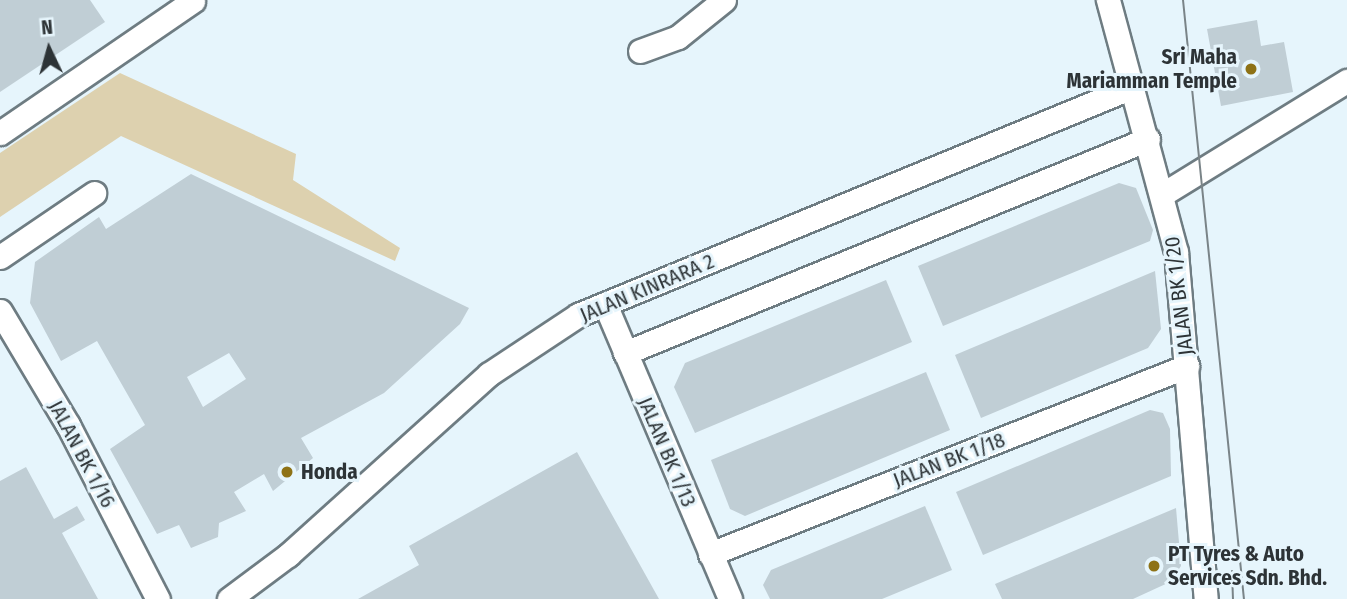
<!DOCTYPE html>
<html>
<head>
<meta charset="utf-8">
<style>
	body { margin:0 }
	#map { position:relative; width:1347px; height:599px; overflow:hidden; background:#e6f5fc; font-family:"Fira Sans Condensed",sans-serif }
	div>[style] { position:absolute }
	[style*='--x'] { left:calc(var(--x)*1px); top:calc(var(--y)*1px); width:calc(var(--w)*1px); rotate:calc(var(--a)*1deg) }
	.green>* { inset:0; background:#ddd1af }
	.building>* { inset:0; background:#c0ced5 }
	.roads { filter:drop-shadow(2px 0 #6e7c82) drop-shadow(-2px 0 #6e7c82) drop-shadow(0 2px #6e7c82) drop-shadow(0 -2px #6e7c82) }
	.minor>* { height:23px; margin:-11.5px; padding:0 11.5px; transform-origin:11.5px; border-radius:11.5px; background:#fff }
	.tram>* { height:2px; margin:-1px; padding:0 1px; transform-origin:1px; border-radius:1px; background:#7a8488 }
	.dots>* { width:19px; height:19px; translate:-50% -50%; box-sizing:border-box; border:4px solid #e6f5fc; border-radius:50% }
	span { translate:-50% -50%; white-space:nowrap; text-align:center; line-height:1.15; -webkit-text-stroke:6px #e6f5fc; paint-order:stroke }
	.poi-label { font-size:21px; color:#2d3336; font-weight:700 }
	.right { translate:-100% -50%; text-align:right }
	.left { translate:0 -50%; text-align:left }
	.street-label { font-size:21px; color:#2d3336 }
	.north { position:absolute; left:14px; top:14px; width:70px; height:70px; -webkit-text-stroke:5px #e6f5fc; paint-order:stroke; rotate:355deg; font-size:19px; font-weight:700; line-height:28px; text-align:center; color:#2d3336 }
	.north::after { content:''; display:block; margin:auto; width:24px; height:32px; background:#2d3336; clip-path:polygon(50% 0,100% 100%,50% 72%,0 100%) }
</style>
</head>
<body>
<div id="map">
	<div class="green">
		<div style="clip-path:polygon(120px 73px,296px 154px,293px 180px,400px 248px,395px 261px,121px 136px,0 217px,0 153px)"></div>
	</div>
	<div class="building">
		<div style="clip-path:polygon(0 0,90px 0,105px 22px,0 92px)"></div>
		<div style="clip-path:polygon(1257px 20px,1261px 46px,1284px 42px,1293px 92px,1221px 106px,1207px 29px)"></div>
		<div style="clip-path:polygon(evenodd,191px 174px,469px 308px,460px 324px,384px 393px,301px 438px,313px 458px,273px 491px,264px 474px,234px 492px,246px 511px,219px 523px,218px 537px,191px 548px,179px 525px,157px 534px,110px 449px,145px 425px,97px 341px,61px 361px,30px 303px,35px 262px,99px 217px,106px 229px,191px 174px,229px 353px,246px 379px,203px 407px,187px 377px,229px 353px)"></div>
		<div style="clip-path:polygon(1119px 183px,1136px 188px,1153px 230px,1150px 241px,943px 326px,918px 266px)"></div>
		<div style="clip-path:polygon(1155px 271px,1161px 329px,1148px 348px,981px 418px,955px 355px)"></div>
		<div style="clip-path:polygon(886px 280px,912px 342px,695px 433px,674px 387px,685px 363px)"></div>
		<div style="clip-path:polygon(926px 372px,950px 430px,745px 516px,730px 509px,711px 460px)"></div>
		<div style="clip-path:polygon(1150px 410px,1163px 413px,1170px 429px,1171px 476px,983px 555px,956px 492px)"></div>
		<div style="clip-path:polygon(577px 452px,659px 599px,358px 599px,419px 565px,409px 546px)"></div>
		<div style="clip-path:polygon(26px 467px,54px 519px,77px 506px,85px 520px,62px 533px,98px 599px,0 599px,0 481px)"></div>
		<div style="clip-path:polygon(925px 506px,952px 570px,882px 599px,770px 599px,763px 585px,771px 570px)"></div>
		<div style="clip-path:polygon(1176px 508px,1181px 566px,1170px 582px,1133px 599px,1002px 599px,995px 584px)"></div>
	</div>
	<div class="roads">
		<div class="minor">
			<div style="--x:1108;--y:0;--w:261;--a:74.9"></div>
			<div style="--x:1176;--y:252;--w:348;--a:85.1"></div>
			<div style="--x:640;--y:51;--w:40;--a:-20.2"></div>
			<div style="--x:678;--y:37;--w:59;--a:-38.8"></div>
			<div style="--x:0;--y:133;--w:234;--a:-34.4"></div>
			<div style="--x:1163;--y:194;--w:216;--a:-31.6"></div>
			<div style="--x:0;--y:257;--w:114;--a:-34.2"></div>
			<div style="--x:605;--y:304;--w:320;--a:67"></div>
			<div style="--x:0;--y:311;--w:133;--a:59.2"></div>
			<div style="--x:68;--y:425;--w:196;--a:62.7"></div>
			<div style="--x:625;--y:353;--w:565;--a:-22.25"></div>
			<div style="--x:710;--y:554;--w:513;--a:-21.51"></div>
			<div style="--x:229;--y:599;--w:74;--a:-36.7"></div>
			<div style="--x:288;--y:555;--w:270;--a:-42"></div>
			<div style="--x:489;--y:374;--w:107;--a:-33.5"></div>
			<div style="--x:578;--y:315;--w:599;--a:-22.37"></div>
		</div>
	</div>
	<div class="tram">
		<div style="--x:1183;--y:0;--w:602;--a:84.19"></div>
		<div style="--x:1232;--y:571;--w:28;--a:88"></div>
	</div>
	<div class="dots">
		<div style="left:1251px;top:69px;background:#8e7216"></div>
		<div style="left:287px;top:472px;background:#8e7216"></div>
		<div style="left:1154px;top:566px;background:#8e7216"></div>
	</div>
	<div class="poi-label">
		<span class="right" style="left:1237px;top:69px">Sri Maha<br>Mariamman Temple</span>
		<span class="left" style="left:301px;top:472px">Honda</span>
		<span class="left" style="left:1168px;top:566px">PT Tyres &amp; Auto<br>Services Sdn. Bhd.</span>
	</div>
	<div class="street-label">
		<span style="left:647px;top:288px;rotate:-23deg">JALAN KINRARA 2</span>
		<span style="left:1179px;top:296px;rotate:-97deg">JALAN BK 1/20</span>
		<span style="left:667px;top:452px;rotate:67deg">JALAN BK 1/13</span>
		<span style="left:82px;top:454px;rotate:62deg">JALAN BK 1/16</span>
		<span style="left:949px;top:460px;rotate:-21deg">JALAN BK 1/18</span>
	</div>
	<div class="north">N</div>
</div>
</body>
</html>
